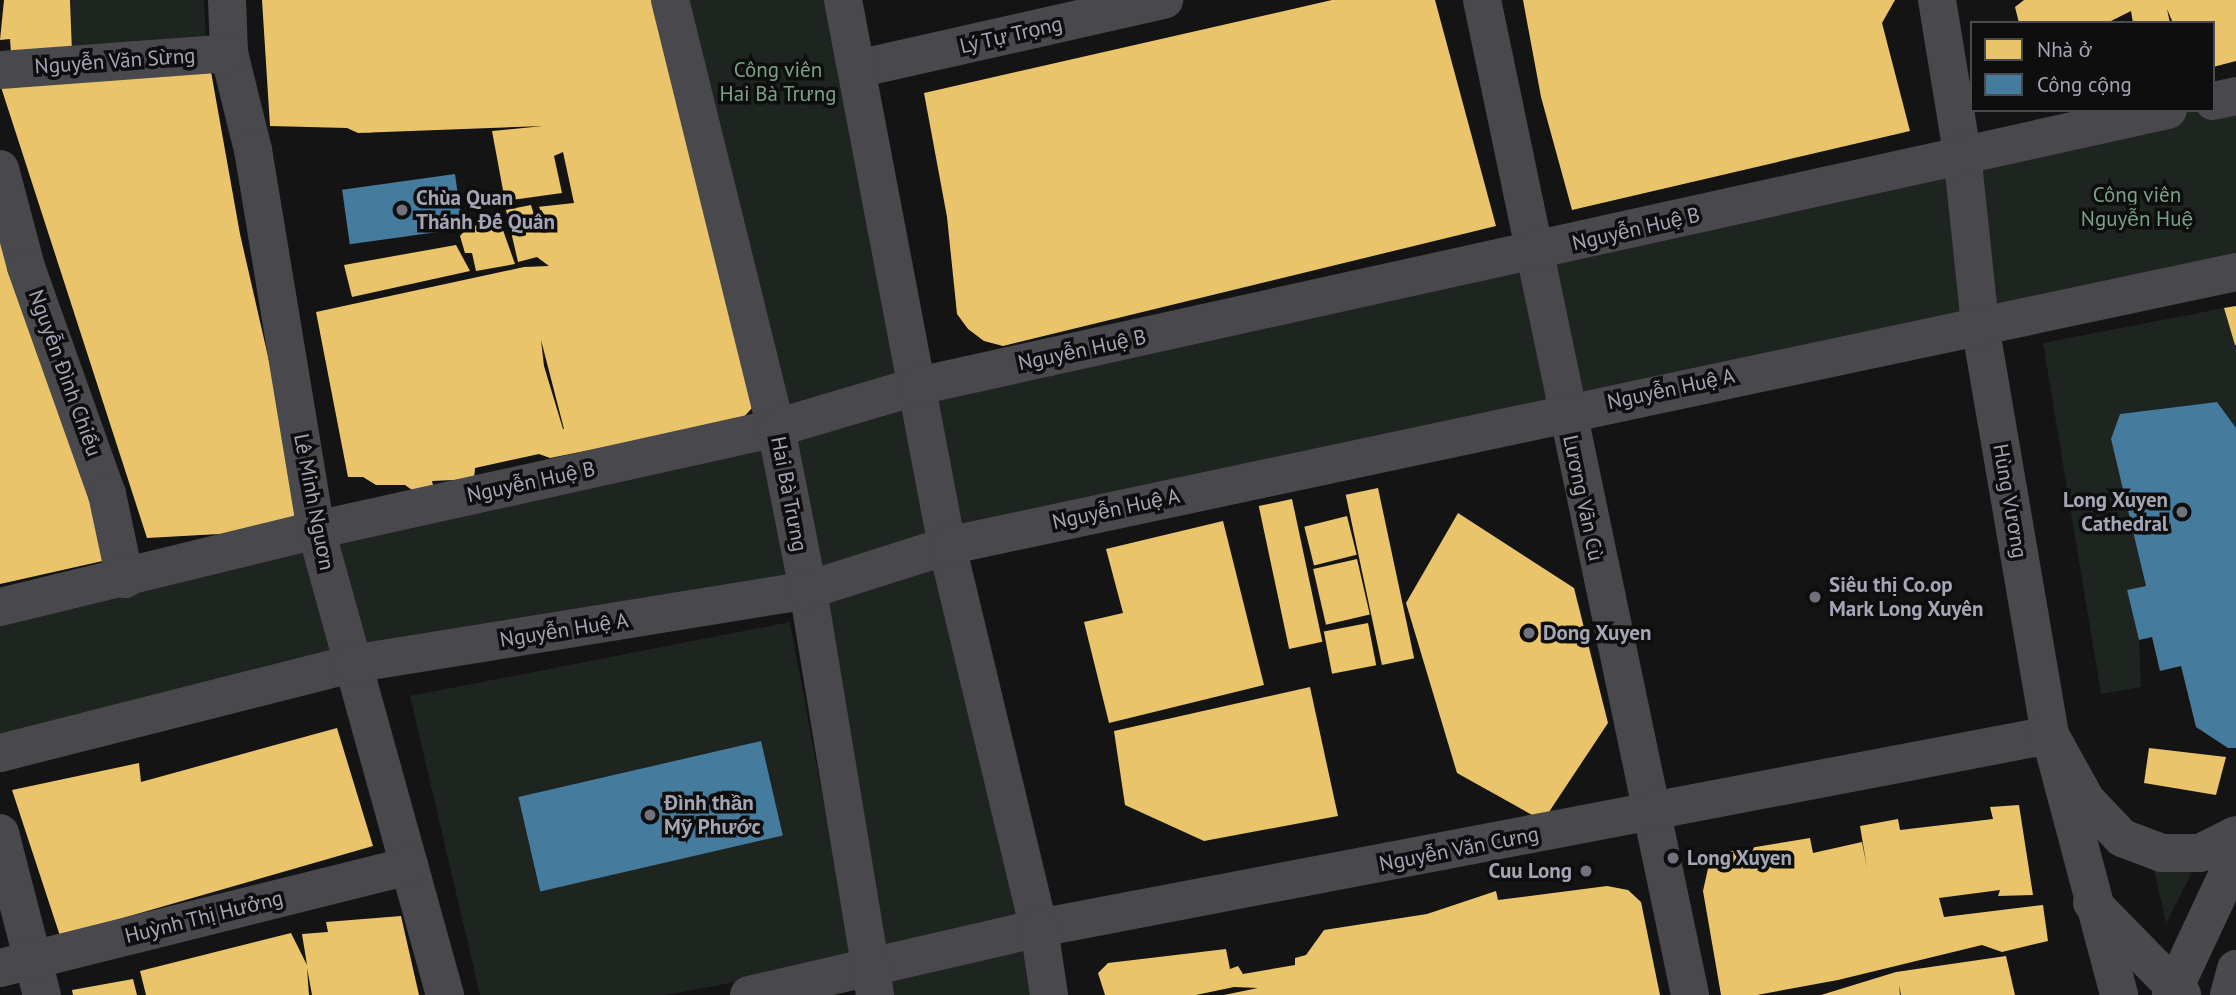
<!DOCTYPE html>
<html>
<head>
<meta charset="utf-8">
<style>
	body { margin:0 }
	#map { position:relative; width:2236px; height:995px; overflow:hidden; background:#141414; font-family:"PT Sans",sans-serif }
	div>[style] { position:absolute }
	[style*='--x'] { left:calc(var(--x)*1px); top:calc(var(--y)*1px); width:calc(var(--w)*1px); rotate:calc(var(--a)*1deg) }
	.green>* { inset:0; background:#1e241f }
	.homes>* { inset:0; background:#e9c46a; transform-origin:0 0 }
	.public>* { inset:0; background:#457b9d; transform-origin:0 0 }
	.minor>* { height:38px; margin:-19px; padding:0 19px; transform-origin:19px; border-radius:19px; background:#48484d }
	.tertiary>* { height:38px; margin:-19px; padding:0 19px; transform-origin:19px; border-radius:19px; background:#48484d }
	.trunk>* { height:38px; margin:-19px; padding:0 19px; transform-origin:19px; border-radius:19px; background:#4a4a4e }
	.dots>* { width:19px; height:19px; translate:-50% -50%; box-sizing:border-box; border:4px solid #0e0e0f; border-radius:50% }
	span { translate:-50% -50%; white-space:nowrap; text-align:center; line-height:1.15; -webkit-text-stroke:7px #0e0e0f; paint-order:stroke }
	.street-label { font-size:21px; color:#a4a5b5 }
	.park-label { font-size:21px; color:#7ba186 }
	.poi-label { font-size:21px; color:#a4a5b5; font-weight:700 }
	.left { translate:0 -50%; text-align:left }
	.right { translate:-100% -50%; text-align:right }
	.legend { position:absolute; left:1970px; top:21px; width:245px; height:91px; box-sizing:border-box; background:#0e0e0f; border:2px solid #4a4a51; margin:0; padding:9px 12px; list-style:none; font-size:21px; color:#a4a5b5 }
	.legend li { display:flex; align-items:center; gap:14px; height:35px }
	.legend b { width:35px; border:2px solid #4a4a51 }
</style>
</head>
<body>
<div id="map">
	<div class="green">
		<div style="clip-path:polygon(71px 0,204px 0,206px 41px,72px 51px)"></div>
		<div style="clip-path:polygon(678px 0,846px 0,922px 393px,2184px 110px,2213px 110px,2236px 99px,2236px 272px,952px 543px,1042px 995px,883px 995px,808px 590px,0 742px,0 614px,775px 427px)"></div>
		<div style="clip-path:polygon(2224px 308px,2236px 346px,2236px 428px,2217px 402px,2120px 414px,2111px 439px,2146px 586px,2127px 590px,2139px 640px,2141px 687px,2101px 694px,2043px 343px)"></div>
		<div style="clip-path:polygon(790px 622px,853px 960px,666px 995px,480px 995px,410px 696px)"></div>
		<div style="clip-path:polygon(2153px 865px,2195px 867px,2166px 923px)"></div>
	</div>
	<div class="homes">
		<div style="clip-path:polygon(4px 0,70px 0,72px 51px,11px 53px,10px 39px,0 40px)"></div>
		<div style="clip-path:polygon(evenodd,262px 0,665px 0,752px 408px,741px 420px,550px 458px,539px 454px,475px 468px,474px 479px,432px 481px,434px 489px,415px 492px,405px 485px,376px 485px,363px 477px,348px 477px,316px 312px,524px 267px,549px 266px,537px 257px,518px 262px,506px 210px,531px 205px,535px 218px,525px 222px,527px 228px,540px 224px,537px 207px,574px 203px,563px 152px,554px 156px,562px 193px,505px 201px,492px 131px,543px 126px,358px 133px,347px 128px,270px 126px,262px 0,541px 340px,564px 429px,563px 429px,544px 366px,541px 340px)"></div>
		<div style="clip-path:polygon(1332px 0,1435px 0,1496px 226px,1003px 346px,984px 341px,968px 329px,957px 314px,947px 217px,924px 93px)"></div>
		<div style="clip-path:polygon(1523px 0,1895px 0,1882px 23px,1910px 131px,1572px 210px,1541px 97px)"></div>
		<div style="clip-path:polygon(2024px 0,2236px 0,2236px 61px,2213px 67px,2213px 23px,2173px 23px,2167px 9px,2170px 23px,2133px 23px,2131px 11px,2107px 23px,2019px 23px,2015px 7px)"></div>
		<div style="clip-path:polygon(210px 66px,240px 234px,304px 514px,237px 533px,147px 538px,0 84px)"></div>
		<div style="clip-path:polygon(0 194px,116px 558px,0 584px)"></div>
		<div style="clip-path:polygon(499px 219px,515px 264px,476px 271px,472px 253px,465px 253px,460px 236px,468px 227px)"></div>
		<div style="clip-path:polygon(456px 245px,470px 271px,352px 297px,344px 265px)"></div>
		<div style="clip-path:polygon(2236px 306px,2236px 345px,2235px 345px,2224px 308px)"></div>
		<div style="left:1378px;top:488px;width:174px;height:33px;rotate:78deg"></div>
		<div style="left:1292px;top:499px;width:146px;height:34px;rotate:78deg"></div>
		<div style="clip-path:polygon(1458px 513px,1574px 588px,1608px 723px,1543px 821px,1457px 773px,1406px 603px)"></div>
		<div style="left:1347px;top:516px;width:40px;height:44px;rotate:76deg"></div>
		<div style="clip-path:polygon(1223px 521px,1264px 685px,1109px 723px,1084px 622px,1123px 613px,1106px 549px)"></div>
		<div style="left:1357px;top:559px;width:57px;height:45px;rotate:77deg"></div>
		<div style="left:1368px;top:623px;width:43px;height:45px;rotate:79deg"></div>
		<div style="clip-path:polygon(1310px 687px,1338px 816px,1204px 841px,1125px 805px,1114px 731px)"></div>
		<div style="clip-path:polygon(337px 728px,373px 846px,60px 936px,12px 790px,139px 763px,141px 782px)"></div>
		<div style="clip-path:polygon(2149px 748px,2226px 757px,2216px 795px,2144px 783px)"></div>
		<div style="clip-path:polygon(2019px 805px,2033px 895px,1998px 896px,2000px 890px,1939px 898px,1944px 917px,2043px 905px,2048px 941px,2002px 952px,1982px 945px,1838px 980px,1757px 995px,1721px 995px,1703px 891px,1709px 864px,1731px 851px,1810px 838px,1813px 853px,1862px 842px,1867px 868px,1860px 826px,1898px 819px,1900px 830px,1968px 822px,1993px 819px,1990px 807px)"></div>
		<div style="clip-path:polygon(1607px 886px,1628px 890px,1641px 902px,1660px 995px,1224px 995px,1258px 988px,1234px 987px,1196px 995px,1105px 995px,1098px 973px,1108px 963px,1226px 949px,1230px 969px,1238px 966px,1243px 974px,1295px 965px,1295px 958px,1306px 955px,1324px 930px,1427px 914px,1496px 891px,1498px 900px)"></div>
		<div style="clip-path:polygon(401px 916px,419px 995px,312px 995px,307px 968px,309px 995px,146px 995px,140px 971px,291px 933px,307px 965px,302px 934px,328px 932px,326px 922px)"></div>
		<div style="clip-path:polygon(2006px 956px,2015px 995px,1901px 995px,1899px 985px,1900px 995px,1821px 995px,1896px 972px)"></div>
		<div style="clip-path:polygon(133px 979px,137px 995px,73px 995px,72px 990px)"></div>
	</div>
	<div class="public">
		<div style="left:455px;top:174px;width:55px;height:114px;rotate:82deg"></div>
		<div style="clip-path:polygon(2217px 402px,2236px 428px,2236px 748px,2228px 748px,2196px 727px,2181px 666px,2160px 671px,2152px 637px,2139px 640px,2127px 590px,2146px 586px,2111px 439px,2120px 414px)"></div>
		<div style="left:761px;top:741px;width:97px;height:249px;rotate:77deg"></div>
	</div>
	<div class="minor">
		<div style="--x:227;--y:0;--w:53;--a:87.8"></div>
		<div style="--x:229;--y:53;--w:100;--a:76.1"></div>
		<div style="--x:253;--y:150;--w:385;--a:80.6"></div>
		<div style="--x:316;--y:530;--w:483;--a:74.5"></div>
		<div style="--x:1482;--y:0;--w:1017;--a:78.19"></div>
		<div style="--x:857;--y:69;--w:315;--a:-12.7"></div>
		<div style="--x:0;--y:70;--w:230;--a:-4.2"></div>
		<div style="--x:0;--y:169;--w:101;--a:75.1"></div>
		<div style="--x:26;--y:267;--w:241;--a:70.4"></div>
		<div style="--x:107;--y:494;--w:87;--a:78"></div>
		<div style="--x:0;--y:833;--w:167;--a:75.5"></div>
		<div style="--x:0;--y:968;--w:422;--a:-14"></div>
		<div style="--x:749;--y:995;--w:298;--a:-13"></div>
		<div style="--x:1039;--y:928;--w:1029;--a:-10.81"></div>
	</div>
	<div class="tertiary">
		<div style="--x:670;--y:0;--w:441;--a:76.1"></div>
		<div style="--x:776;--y:428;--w:165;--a:78.8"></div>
		<div style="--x:808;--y:590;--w:411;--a:80.6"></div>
		<div style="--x:843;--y:0;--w:556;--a:79.22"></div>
		<div style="--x:947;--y:546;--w:393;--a:76.5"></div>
		<div style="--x:1039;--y:928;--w:68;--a:81.5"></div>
		<div style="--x:1937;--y:0;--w:155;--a:80.7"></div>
		<div style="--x:1962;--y:153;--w:173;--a:84"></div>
		<div style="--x:1980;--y:325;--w:416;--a:80.3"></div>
		<div style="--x:2050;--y:735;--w:269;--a:75.1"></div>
		<div style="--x:2213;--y:101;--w:24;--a:-12"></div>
		<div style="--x:0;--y:607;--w:325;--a:-13.7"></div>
		<div style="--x:316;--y:530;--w:471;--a:-12.5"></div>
		<div style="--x:776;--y:428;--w:148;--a:-16.5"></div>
		<div style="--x:918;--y:386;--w:1280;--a:-12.45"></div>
		<div style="--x:0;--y:753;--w:363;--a:-14.2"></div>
		<div style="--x:352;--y:664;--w:462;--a:-9.2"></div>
		<div style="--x:808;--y:590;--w:146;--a:-17.6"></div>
		<div style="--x:947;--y:546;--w:1318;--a:-12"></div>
	</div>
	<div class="trunk">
		<div style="--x:2050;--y:735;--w:74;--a:61"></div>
		<div style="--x:2086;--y:800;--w:52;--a:46.5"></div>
		<div style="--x:2122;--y:838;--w:43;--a:20.6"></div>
		<div style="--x:2162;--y:853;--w:38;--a:0"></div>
		<div style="--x:2200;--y:853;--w:40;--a:-26.6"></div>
		<div style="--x:2092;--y:903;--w:129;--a:45.6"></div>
		<div style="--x:2171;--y:995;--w:153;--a:-64.9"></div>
		<div style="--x:2229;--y:995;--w:27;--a:-75"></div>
	</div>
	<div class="dots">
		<div style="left:402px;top:210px;background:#72727d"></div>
		<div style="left:2182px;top:512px;background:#72727d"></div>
		<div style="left:1815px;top:597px;background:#72727d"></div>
		<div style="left:1529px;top:633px;background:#72727d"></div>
		<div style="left:650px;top:815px;background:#72727d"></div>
		<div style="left:1673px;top:858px;background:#72727d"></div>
		<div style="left:1586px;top:871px;background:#72727d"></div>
	</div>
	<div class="street-label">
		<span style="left:1011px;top:35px;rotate:-13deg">Lý Tự Trọng</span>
		<span style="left:115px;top:61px;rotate:-4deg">Nguyễn Văn Sừng</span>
		<span style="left:1636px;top:229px;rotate:-13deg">Nguyễn Huệ B</span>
		<span style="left:1082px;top:350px;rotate:-12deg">Nguyễn Huệ B</span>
		<span style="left:65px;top:373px;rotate:70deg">Nguyễn Đình Chiểu</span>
		<span style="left:1671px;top:389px;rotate:-12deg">Nguyễn Huệ A</span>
		<span style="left:531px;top:482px;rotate:-12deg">Nguyễn Huệ B</span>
		<span style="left:789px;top:494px;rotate:79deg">Hai Bà Trưng</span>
		<span style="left:1583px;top:498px;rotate:78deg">Lương Vãn Cù</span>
		<span style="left:2010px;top:501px;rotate:80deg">Hùng Vương</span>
		<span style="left:314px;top:502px;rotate:79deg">Lê Minh Nguơn</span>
		<span style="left:1116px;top:509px;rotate:-12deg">Nguyễn Huệ A</span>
		<span style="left:564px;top:630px;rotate:-9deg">Nguyễn Huệ A</span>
		<span style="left:1459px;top:849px;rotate:-11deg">Nguyễn Văn Cưng</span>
		<span style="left:204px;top:917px;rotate:-14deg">Huỳnh Thị Hưởng</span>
	</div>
	<div class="park-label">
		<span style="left:778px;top:82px">Công viên<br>Hai Bà Trưng</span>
		<span style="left:2137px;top:207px">Công viên<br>Nguyễn Huệ</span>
	</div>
	<div class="poi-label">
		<span class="left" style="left:416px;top:210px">Chùa Quan<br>Thánh Đế Quân</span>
		<span class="right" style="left:2168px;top:512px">Long Xuyen<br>Cathedral</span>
		<span class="left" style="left:1829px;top:597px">Siêu thị Co.op<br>Mark Long Xuyên</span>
		<span class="left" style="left:1543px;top:633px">Dong Xuyen</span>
		<span class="left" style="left:664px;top:815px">Đình thần<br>Mỹ Phước</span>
		<span class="left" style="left:1687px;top:858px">Long Xuyen</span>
		<span class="right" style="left:1572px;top:871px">Cuu Long</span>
	</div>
	<ul class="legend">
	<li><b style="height:19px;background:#e9c46a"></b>Nhà ở</li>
	<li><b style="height:19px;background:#457b9d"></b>Công cộng</li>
	</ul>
</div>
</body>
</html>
